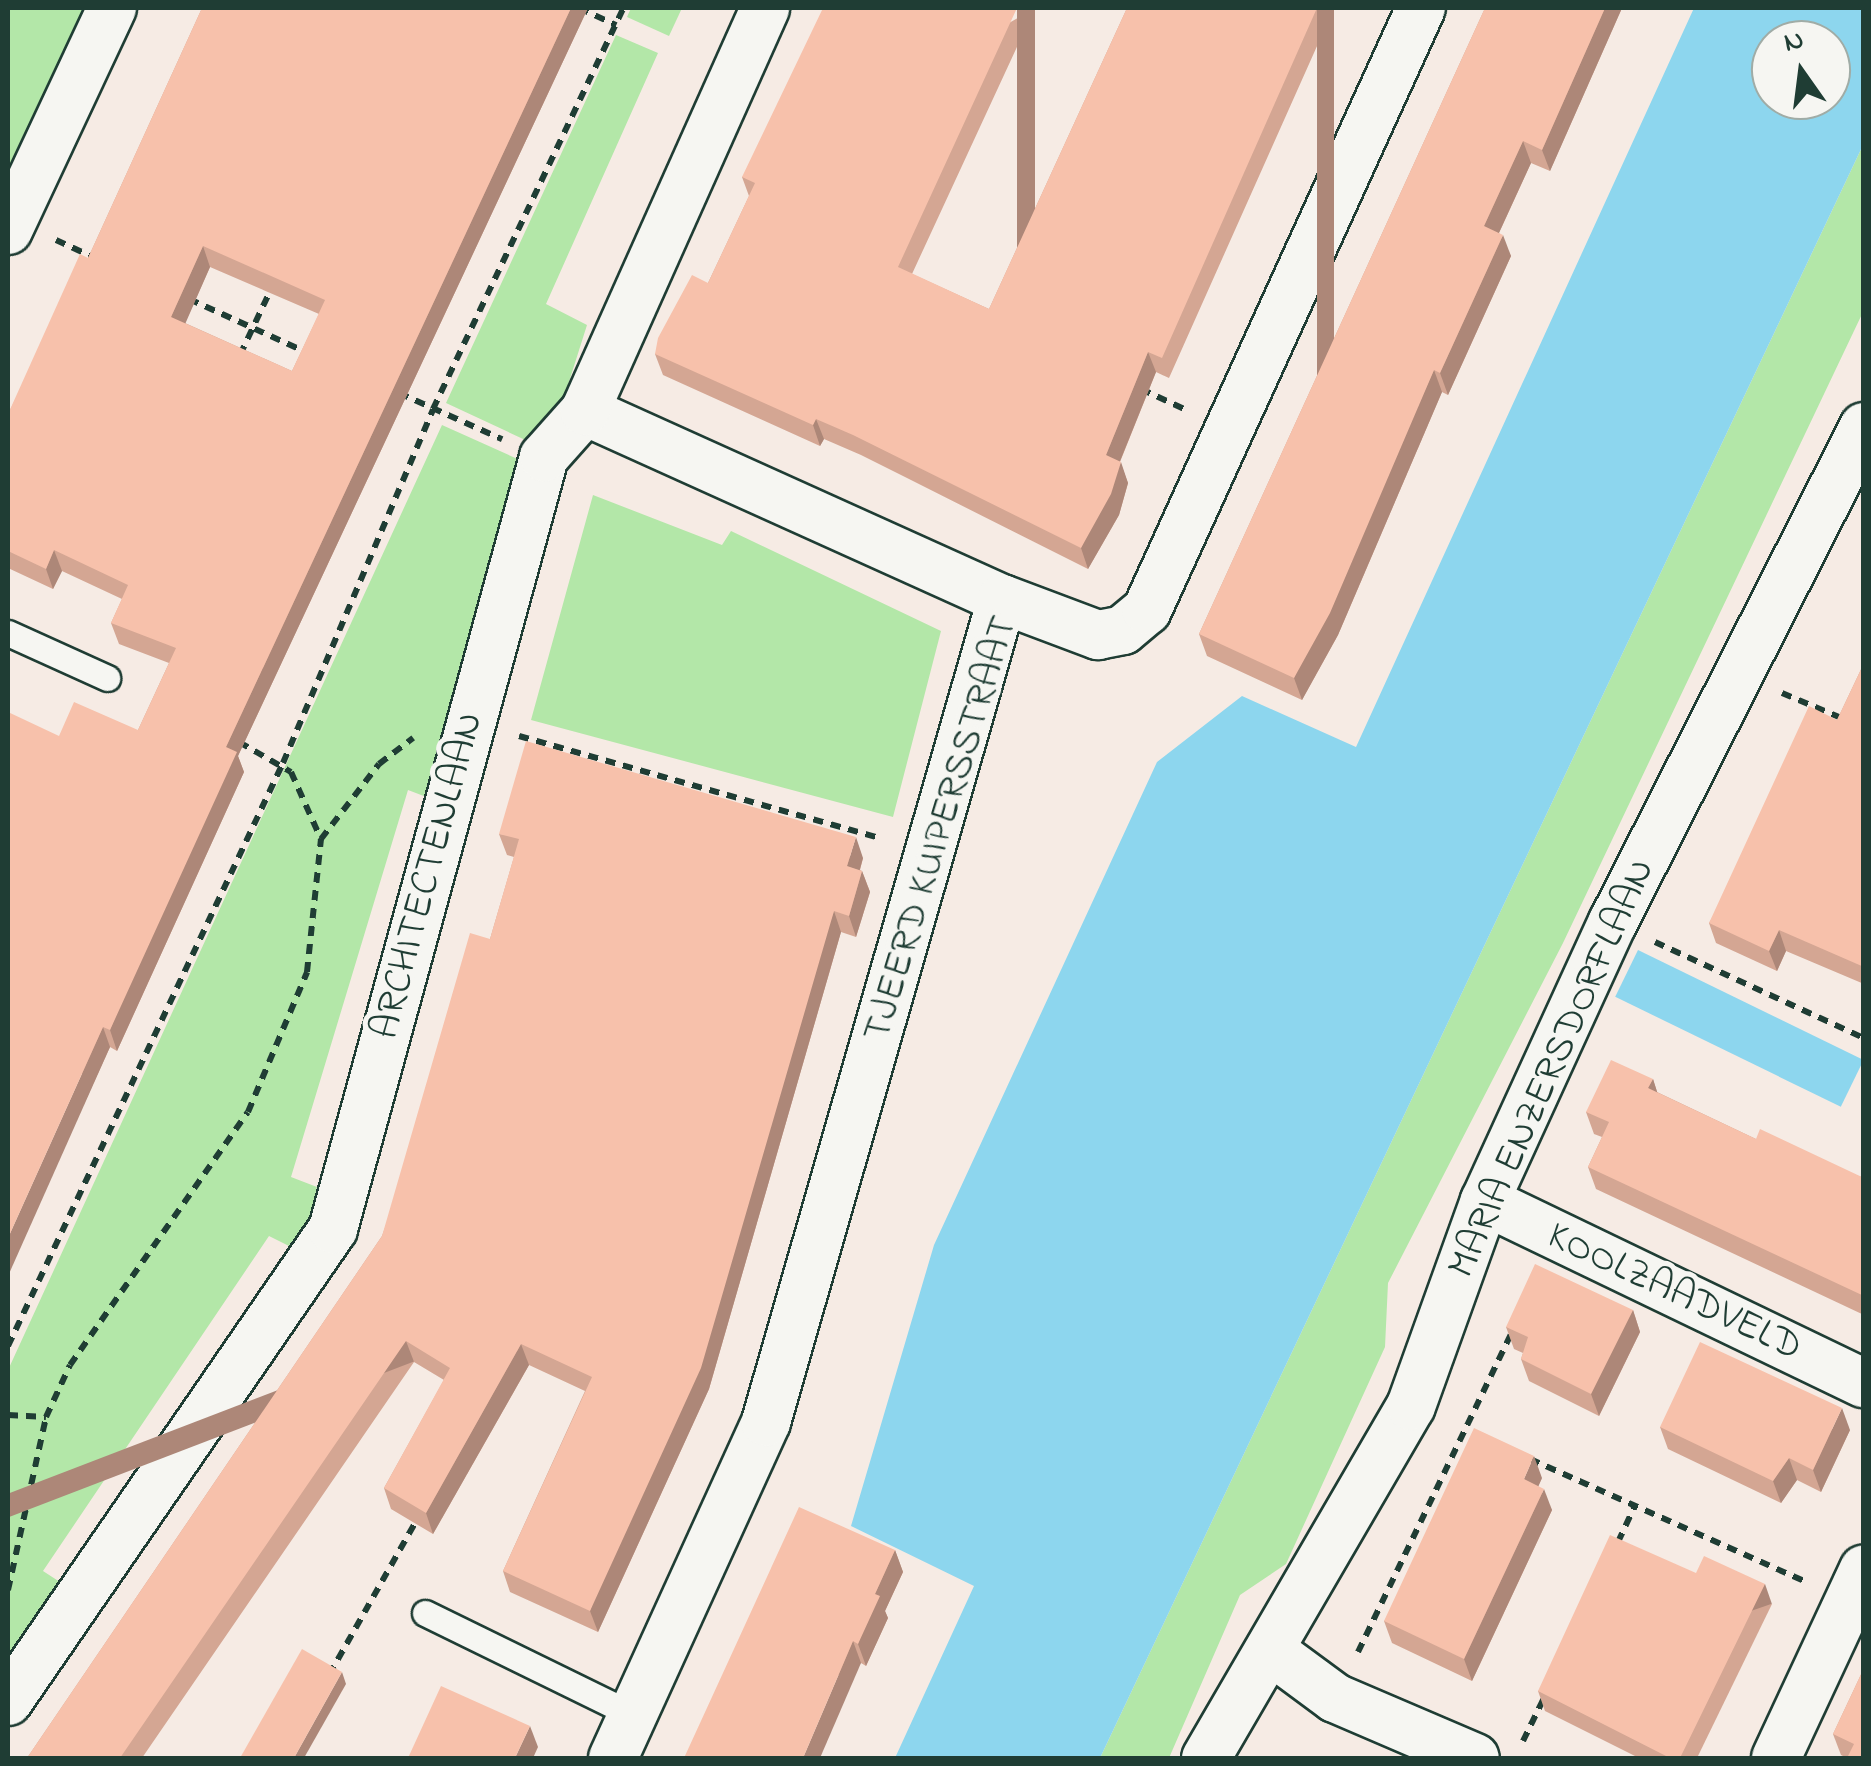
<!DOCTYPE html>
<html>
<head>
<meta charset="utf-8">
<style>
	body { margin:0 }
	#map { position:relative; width:1871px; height:1766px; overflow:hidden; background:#f6ebe4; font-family:"Indie Flower",sans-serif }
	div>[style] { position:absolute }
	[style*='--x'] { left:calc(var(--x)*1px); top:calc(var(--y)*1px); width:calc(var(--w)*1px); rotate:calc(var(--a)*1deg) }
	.green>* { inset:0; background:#b3e7a8 }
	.water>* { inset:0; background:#8dd6ee; transform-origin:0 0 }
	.path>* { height:6px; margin-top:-3px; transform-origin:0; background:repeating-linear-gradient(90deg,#1f3d34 0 10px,transparent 0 18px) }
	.roads { filter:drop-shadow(2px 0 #1f3d34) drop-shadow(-2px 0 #1f3d34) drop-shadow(0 2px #1f3d34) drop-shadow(0 -2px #1f3d34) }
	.lane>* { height:25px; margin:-12.5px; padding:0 12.5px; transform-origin:12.5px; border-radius:12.5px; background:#f6f6f2 }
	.street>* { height:48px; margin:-24px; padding:0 24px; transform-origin:24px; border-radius:24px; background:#f6f6f2 }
	.wall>* { inset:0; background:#d4a693 }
	.shaded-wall>* { inset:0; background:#ad8778; transform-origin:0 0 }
	.building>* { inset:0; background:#f7c1ab }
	span { translate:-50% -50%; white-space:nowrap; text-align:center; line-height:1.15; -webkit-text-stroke:10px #f6f6f2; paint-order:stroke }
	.street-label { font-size:40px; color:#1f3d34 }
	.frame { position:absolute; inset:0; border:10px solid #1f3d34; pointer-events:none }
	.north { position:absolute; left:1751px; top:20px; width:100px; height:100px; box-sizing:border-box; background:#f6f6f2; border:2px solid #a0aca6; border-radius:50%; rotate:346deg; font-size:28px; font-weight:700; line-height:40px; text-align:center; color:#1f3d34 }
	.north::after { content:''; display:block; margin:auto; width:35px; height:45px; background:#1f3d34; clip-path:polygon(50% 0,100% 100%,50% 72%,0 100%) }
</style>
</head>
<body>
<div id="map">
	<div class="green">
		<div style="clip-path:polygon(8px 8px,86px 8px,8px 182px)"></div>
		<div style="clip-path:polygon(631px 8px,682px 8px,669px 36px,627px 17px)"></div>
		<div style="clip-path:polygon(616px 35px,658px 53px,546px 304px,587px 325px,561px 407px,536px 445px,446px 403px)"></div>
		<div style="clip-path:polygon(1863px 145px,1863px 312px,1563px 943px,1388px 1283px,1385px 1347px,1286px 1564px,1240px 1595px,1169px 1758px,1100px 1758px)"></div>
		<div style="clip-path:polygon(442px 425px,522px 461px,429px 798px,408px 790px,291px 1177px,317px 1187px,309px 1221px,291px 1247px,269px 1236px,43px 1571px,63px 1584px,8px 1664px,8px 1370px)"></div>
		<div style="clip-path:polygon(593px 495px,722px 545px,731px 531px,941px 631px,893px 817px,531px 720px)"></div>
	</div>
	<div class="water">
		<div style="clip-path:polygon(evenodd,1694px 8px,1863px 8px,1863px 145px,1100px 1758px,895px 1758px,974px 1586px,851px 1526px,934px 1245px,1157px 762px,1242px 696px,1356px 747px,1694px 8px,1771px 40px,1831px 40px,1831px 100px,1771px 100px,1771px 40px)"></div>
		<div style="left:1638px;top:950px;width:251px;height:52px;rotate:26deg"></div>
	</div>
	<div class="path">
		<div style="--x:579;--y:8;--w:41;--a:24.7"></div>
		<div style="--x:56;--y:240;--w:43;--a:24.8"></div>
		<div style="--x:189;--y:299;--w:133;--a:24.4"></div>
		<div style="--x:240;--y:355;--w:73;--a:-64.8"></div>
		<div style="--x:1141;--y:389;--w:47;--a:24.9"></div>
		<div style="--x:399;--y:393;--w:113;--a:24.1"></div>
		<div style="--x:1782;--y:693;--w:67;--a:22.8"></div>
		<div style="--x:519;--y:736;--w:377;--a:15.8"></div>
		<div style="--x:239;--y:742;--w:60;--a:30"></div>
		<div style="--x:291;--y:772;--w:73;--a:65.9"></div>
		<div style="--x:1655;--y:942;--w:230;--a:24.7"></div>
		<div style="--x:8;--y:1346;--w:645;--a:-64.75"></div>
		<div style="--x:283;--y:763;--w:384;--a:-67"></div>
		<div style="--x:433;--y:409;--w:444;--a:-64.6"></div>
		<div style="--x:8;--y:1415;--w:38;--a:3"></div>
		<div style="--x:1530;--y:1459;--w:302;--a:24"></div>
		<div style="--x:1618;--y:1542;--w:38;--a:-65"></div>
		<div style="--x:8;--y:1590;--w:177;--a:-77.6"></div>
		<div style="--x:46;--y:1417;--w:57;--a:-65.2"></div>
		<div style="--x:70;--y:1365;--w:309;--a:-54.9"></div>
		<div style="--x:248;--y:1112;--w:152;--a:-67.1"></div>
		<div style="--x:307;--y:972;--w:134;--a:-84"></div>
		<div style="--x:321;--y:839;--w:95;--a:-52.3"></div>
		<div style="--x:379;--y:764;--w:43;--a:-37.4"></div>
		<div style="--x:1358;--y:1652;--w:357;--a:-64.3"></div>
		<div style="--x:329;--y:1675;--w:183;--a:-60.5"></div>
		<div style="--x:1523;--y:1741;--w:48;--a:-64"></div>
	</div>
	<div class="roads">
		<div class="lane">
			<div style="--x:8;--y:633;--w:109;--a:24.4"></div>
			<div style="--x:425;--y:1613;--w:232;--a:26.1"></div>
		</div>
		<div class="street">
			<div style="--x:8;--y:230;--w:245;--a:-64.9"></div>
			<div style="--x:585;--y:411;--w:457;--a:24.3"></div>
			<div style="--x:1485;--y:1201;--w:420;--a:25.7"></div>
			<div style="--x:1270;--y:1650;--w:81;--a:36.4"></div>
			<div style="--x:1335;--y:1698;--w:152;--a:23.2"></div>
			<div style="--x:8;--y:1701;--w:573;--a:-55.45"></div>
			<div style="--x:333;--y:1229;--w:800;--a:-74.71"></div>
			<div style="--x:544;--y:457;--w:62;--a:-48.3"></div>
			<div style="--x:585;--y:411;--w:441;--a:-65.9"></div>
			<div style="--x:613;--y:1758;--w:369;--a:-65.5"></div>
			<div style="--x:766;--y:1422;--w:856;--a:-74"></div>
			<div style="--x:1002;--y:599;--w:103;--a:20.6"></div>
			<div style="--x:1098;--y:635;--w:25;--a:-11"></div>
			<div style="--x:1123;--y:630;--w:31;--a:-40"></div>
			<div style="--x:1147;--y:610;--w:661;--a:-65.53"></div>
			<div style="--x:1206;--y:1758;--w:407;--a:-59.8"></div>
			<div style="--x:1411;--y:1406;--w:218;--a:-70.2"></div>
			<div style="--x:1485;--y:1201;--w:307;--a:-65.4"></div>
			<div style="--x:1613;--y:922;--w:555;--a:-63.11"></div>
			<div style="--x:1776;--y:1758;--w:208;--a:-65"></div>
		</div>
	</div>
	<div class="wall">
		<div style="clip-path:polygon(evenodd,202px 8px,588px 8px,238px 756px,244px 772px,117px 1051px,110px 1047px,84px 1104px,59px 736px,138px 730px,169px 663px,119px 644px,111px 623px,122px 599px,62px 571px,53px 589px,8px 568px,8px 414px,88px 258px,202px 8px,210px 267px,319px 314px,292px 371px,185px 323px,210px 267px)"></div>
		<div style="clip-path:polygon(1035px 8px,912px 274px,989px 309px,1127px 8px,1334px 8px,1169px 378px,1156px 372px,1120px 462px,1128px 483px,1119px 515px,1088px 569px,861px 455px,824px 439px,820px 446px,663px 375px,655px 354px,708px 283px,749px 196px,742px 177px)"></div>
		<div style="clip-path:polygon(1485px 8px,1622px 8px,1550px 171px,1531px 163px,1499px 233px,1511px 256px,1448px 395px,1442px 392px,1338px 635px,1302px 700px,1207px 656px,1199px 634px)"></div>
		<div style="clip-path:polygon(1864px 663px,1864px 984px,1786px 951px,1777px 971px,1716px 943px,1709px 923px,1837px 720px)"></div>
		<div style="clip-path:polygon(499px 834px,863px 858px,860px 870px,862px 871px,870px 892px,856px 937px,841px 932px,709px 1389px,598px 1632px,510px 1592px,503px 1571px,585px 1391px,529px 1365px,433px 1534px,391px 1509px,384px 1488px,444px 1380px,414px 1362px,142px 1758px,27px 1758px,382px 1236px,490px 939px,514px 857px,507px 855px)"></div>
		<div style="clip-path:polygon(1653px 1079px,1657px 1092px,1756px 1139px,1864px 1178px,1864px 1315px,1596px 1189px,1588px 1167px,1602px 1137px,1594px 1134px,1586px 1112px)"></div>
		<div style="clip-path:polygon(1633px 1310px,1640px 1332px,1599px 1416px,1529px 1381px,1521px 1359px,1523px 1353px,1514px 1349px,1506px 1327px)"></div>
		<div style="clip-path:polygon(1660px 1427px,1850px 1430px,1821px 1492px,1797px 1480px,1781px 1503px,1668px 1449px)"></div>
		<div style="clip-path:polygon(1542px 1478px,1538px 1486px,1552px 1510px,1472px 1681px,1392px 1643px,1384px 1621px)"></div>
		<div style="clip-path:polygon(895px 1550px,903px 1572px,885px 1611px,888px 1618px,866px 1666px,861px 1663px,684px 1758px)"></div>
		<div style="clip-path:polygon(1696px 1573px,1772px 1604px,1697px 1758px,1639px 1758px,1545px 1711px,1538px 1691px)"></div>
		<div style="clip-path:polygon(1864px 1668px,1864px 1758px,1847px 1758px,1841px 1755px,1833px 1734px)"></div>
	</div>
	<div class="shaded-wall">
		<div style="clip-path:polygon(571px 8px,588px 8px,238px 756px,244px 772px,117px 1051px,110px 1030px,226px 747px)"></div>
		<div style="left:1017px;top:8px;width:18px;height:285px"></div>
		<div style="left:1317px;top:8px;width:17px;height:383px"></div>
		<div style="clip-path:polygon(1605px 8px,1622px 8px,1550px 171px,1542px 150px)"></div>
		<div style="clip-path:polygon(1523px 141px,1531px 163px,1492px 248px,1484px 226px)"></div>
		<div style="clip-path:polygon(1503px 235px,1511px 256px,1448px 395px,1440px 373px)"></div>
		<div style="clip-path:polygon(203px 246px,210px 267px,179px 338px,171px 317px)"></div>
		<div style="clip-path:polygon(1148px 352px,1156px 372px,1114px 476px,1106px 455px)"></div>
		<div style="clip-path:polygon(1434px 370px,1442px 392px,1338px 635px,1302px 700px,1294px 678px)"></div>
		<div style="clip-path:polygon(816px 419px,824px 439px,820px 446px,813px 425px)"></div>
		<div style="clip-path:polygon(1121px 462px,1128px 483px,1119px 515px,1088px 569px,1081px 548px)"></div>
		<div style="clip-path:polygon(54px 550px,62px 571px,53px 589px,46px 569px)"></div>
		<div style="clip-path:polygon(856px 837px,863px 858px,855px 887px,847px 866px)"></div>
		<div style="clip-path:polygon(862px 871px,870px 892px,856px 937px,849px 916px)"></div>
		<div style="clip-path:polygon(834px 911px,841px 932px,709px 1389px,598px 1632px,590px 1611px)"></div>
		<div style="clip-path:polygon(1779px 930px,1786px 951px,1777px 971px,1769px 951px)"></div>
		<div style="clip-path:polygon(103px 1027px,110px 1047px,8px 1276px,8px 1238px)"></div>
		<div style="clip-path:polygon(1653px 1079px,1660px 1101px,1648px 1088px)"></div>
		<div style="clip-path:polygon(1633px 1310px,1640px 1332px,1599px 1416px,1591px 1394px)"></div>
		<div style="left:406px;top:1341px;width:22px;height:506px;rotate:69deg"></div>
		<div style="clip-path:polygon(521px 1344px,529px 1365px,433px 1534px,426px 1513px)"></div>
		<div style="clip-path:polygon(1842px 1408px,1850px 1430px,1821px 1492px,1813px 1470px)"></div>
		<div style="clip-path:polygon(1534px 1456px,1542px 1478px,1532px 1501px,1524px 1479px)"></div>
		<div style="clip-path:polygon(1789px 1458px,1797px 1480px,1781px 1503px,1773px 1481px)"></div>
		<div style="clip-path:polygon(1544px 1489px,1552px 1510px,1472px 1681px,1464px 1659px)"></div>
		<div style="clip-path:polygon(895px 1550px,903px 1572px,885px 1611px,888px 1618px,866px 1666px,858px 1644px,875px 1594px)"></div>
		<div style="left:1765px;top:1584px;width:21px;height:194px;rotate:71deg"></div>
		<div style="clip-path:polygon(853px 1641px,861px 1663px,820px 1758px,803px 1758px)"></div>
		<div style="clip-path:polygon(342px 1672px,346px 1684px,304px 1758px,294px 1758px)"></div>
		<div style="clip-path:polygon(530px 1726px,538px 1747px,533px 1758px,515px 1758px)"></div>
	</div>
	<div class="building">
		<div style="clip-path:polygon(evenodd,202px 8px,571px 8px,226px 747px,237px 752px,110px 1030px,103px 1027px,8px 1238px,8px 712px,59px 736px,74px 702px,138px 730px,176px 648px,111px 623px,128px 585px,54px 550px,46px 569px,8px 551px,8px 414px,80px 254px,88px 258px,202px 8px,203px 246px,325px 300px,292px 371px,171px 317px,203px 246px)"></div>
		<div style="clip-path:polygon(823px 8px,1017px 8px,898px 267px,989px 309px,1127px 8px,1317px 8px,1162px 358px,1148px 352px,1106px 455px,1121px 462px,1111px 494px,1081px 548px,853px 435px,816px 419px,813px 425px,655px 354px,658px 338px,692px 275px,708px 283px,755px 183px,742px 177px)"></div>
		<div style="clip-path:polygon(1485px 8px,1605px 8px,1542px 150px,1523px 141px,1484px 226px,1503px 235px,1440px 373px,1434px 370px,1330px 613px,1294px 678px,1199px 634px)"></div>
		<div style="clip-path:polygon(1864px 663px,1864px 967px,1779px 930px,1769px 951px,1709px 923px,1809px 706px,1837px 720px)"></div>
		<div style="clip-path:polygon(526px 741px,856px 837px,847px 866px,862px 871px,849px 916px,834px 911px,701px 1368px,590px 1611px,503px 1571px,592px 1377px,521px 1344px,426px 1513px,384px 1488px,450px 1368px,406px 1341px,120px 1758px,27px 1758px,382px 1236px,470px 933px,490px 939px,519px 839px,499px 834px)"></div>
		<div style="clip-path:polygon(1611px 1060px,1653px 1079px,1648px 1088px,1756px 1139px,1760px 1129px,1864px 1178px,1864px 1296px,1588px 1167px,1609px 1122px,1586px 1112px)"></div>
		<div style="clip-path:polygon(1535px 1264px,1633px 1310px,1591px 1394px,1521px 1359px,1528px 1337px,1506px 1327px)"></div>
		<div style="clip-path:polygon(1700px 1342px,1842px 1408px,1813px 1470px,1789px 1458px,1773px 1481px,1660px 1427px)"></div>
		<div style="clip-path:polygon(1474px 1428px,1534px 1456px,1524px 1479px,1544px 1489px,1464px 1659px,1384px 1621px)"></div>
		<div style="clip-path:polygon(799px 1507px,895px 1550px,875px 1594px,880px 1596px,858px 1644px,853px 1641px,803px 1758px,684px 1758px)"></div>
		<div style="clip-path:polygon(1610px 1535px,1696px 1573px,1704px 1556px,1765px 1584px,1680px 1758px,1670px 1758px,1538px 1691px)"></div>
		<div style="clip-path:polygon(302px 1649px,342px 1672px,294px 1758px,240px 1758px)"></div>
		<div style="clip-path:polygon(1864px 1668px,1864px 1758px,1847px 1758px,1854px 1744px,1833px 1734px)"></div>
		<div style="clip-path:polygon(441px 1686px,530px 1726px,515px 1758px,408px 1758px)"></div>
	</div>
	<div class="street-label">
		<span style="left:942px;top:829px;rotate:-73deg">TJEERD KUIPERSSTRAAT</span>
		<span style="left:429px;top:876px;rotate:-75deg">ARCHITECTENLAAN</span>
		<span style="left:1553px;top:1069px;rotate:-66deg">MARIA ENZERSDORFLAAN</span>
		<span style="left:1674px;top:1293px;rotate:25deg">KOOLZAADVELD</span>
	</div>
	<div class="frame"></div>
	<div class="north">N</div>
</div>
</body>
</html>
